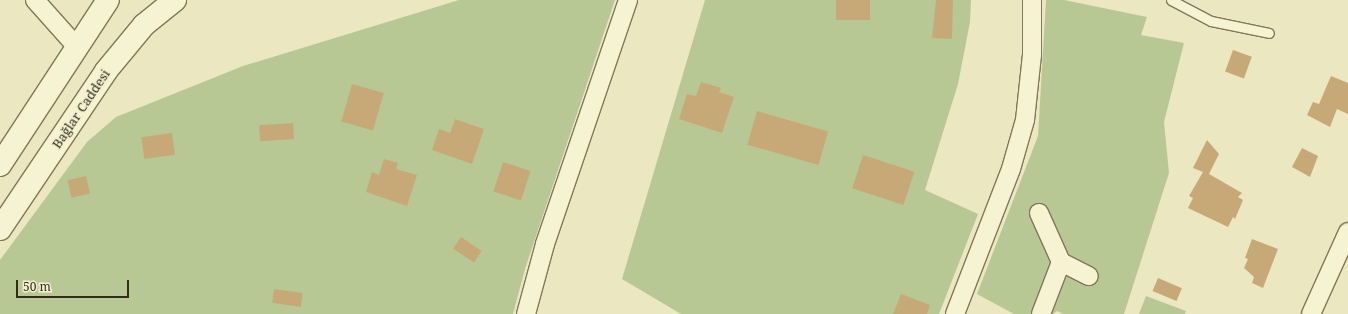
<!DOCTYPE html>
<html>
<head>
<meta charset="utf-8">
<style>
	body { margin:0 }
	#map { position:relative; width:1348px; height:314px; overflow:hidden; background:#ebe7c0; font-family:"Noto Serif",serif }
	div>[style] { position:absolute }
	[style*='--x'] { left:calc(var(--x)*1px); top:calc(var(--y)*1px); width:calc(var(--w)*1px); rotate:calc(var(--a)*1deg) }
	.green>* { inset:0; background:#b7c895 }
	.building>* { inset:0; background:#c7a978; transform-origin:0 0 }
	.roads { filter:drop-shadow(1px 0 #827759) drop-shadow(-1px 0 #827759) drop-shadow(0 1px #827759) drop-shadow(0 -1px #827759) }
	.lane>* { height:9px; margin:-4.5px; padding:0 4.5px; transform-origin:4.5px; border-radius:4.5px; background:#f6f3d2 }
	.street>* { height:18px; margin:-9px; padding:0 9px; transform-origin:9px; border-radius:9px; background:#f6f3d2 }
	.secondary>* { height:22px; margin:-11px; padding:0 11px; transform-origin:11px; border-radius:11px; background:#f6f3d2 }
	span { translate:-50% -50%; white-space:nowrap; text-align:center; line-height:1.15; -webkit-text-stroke:4px #f3f0cf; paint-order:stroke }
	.street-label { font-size:13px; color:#332c1d }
	.scale { position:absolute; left:16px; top:280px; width:113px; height:18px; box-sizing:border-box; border:2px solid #332c1d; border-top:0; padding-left:5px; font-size:12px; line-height:14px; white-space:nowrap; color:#332c1d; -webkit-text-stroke:3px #f3f0cf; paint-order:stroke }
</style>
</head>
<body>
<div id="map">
	<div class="green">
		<div style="clip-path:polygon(459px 0,615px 0,525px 269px,513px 314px,0 314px,0 260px,87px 142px,116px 117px,243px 66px)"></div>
		<div style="clip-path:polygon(705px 0,971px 0,970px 22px,958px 84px,925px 190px,978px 214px,939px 314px,681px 314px,622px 279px)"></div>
		<div style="clip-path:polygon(1046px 0,1064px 0,1147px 17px,1141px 35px,1184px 43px,1164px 122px,1169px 173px,1124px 314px,1063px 314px,1057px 311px,1053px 314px,1014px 314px,977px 294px,1038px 136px)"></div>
		<div style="clip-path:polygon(1146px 296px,1186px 311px,1185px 314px,1139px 314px)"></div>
	</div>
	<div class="building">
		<div style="left:836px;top:0;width:34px;height:20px"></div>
		<div style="clip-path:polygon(936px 0,953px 0,952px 39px,932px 38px)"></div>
		<div style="left:1233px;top:50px;width:20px;height:23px;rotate:20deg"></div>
		<div style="clip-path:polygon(1331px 76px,1348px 83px,1348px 114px,1337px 109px,1330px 127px,1307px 115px,1313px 102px,1319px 104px)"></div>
		<div style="clip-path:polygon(701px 82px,721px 88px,719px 92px,734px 97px,722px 133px,679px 119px,687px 94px,696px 96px)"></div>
		<div style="left:352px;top:84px;width:33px;height:39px;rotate:16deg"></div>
		<div style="left:757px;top:111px;width:74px;height:35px;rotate:16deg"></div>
		<div style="clip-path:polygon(455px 119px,484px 129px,472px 164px,432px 150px,439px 129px,450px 133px)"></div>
		<div style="left:293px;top:123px;width:16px;height:34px;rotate:86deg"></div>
		<div style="left:172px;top:133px;width:22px;height:31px;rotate:82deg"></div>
		<div style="clip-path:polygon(1207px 140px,1219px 154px,1209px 174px,1242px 193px,1238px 197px,1243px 200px,1235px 219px,1233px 217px,1228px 227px,1188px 208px,1193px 198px,1189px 196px,1203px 172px,1193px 168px)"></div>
		<div style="clip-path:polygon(1302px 148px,1318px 156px,1310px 177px,1292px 167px)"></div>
		<div style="left:863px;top:155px;width:54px;height:35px;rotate:18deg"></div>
		<div style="clip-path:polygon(384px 159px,398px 163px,396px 169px,417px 175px,407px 206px,366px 192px,372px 172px,379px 175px)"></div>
		<div style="left:503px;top:162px;width:29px;height:31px;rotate:18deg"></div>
		<div style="left:86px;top:176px;width:18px;height:19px;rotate:77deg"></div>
		<div style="left:461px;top:237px;width:25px;height:14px;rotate:34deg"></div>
		<div style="clip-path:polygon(1252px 239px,1278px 249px,1263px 288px,1252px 283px,1254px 277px,1244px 268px,1248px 259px,1245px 258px)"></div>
		<div style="left:1158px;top:278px;width:26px;height:14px;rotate:23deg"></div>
		<div style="left:274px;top:289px;width:29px;height:14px;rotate:8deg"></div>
		<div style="clip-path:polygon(901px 294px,930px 305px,927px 314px,893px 314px)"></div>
	</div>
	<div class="roads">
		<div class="lane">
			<div style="--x:1171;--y:0;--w:45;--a:27.7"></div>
			<div style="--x:1211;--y:21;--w:59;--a:11.7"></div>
		</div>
		<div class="street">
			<div style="--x:35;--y:0;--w:62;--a:48.3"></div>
			<div style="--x:1039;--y:213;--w:54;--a:65.8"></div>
			<div style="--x:1061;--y:262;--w:56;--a:111"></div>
			<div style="--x:1061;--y:262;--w:31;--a:27"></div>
			<div style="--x:526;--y:314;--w:73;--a:-74.8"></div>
			<div style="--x:545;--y:244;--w:258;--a:-71.2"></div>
			<div style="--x:955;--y:314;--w:155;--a:-68.9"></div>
			<div style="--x:1011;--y:169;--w:51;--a:-74.1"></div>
			<div style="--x:1025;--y:120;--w:65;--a:-83.9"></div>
			<div style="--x:1032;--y:55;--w:55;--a:-90"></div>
			<div style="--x:1311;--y:314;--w:90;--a:-65.7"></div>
		</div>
		<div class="secondary">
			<div style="--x:0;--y:165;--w:197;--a:-56.8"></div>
			<div style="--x:0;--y:229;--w:190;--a:-56.1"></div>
			<div style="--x:106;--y:71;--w:60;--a:-50.4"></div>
			<div style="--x:144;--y:25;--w:40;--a:-39"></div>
		</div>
	</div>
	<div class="street-label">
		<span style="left:81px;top:109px;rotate:-56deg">Bağlar Caddesi</span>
	</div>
	<div class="scale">50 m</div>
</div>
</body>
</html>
